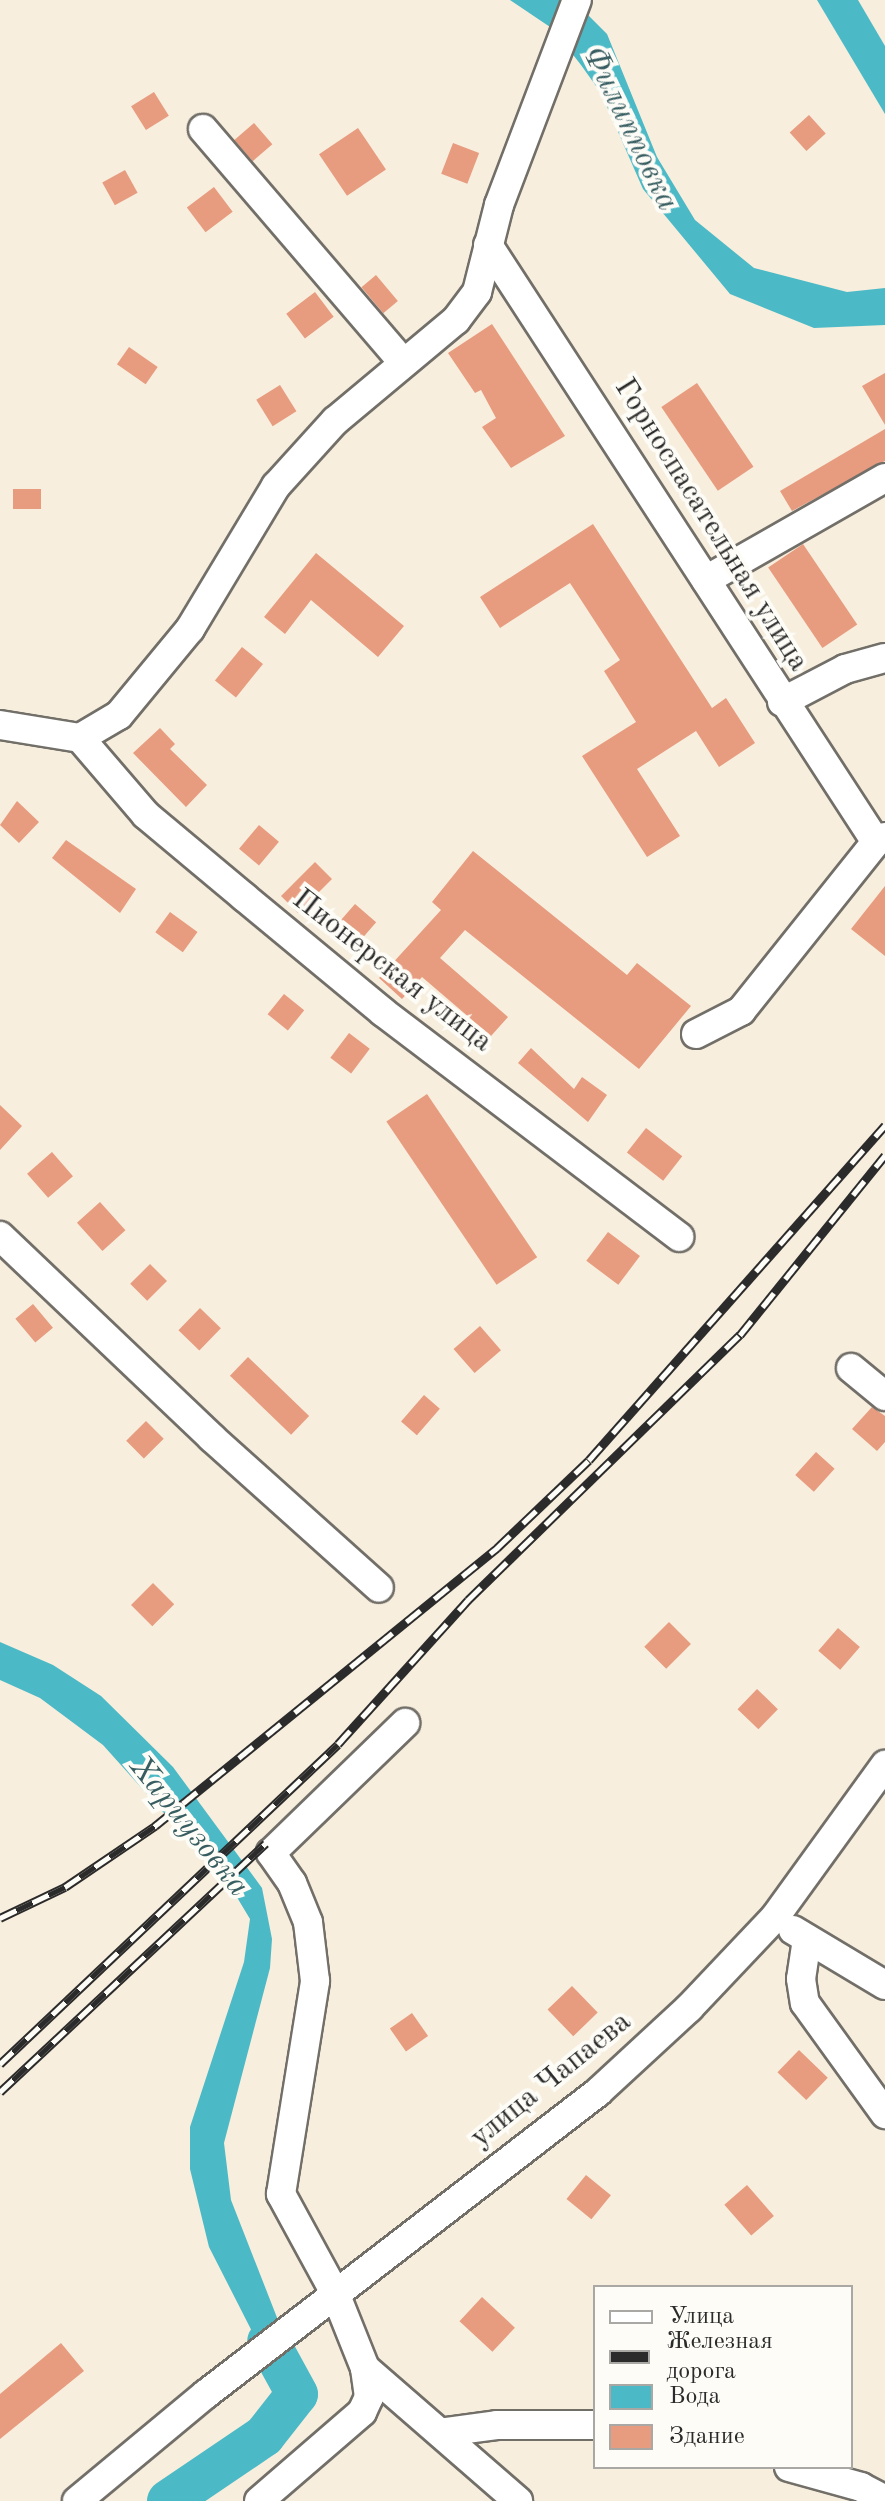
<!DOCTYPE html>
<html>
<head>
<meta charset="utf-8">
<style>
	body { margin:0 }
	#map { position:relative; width:885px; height:2501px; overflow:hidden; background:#f7eedd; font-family:"Old Standard TT",serif }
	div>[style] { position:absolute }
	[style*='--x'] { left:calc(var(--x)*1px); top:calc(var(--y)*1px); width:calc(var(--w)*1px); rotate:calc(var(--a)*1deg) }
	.water>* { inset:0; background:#4cb9c6 }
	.river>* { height:42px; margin:-21px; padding:0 21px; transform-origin:21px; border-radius:21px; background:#4cb9c6 }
	.building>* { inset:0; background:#e79b7f; transform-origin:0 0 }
	.roads { filter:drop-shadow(2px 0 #726f69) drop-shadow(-2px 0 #726f69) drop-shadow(0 2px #726f69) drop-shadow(0 -2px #726f69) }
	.minor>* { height:28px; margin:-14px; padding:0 14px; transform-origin:14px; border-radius:14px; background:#fff }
	.rail>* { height:9px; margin-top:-4.5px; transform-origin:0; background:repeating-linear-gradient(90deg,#fdfcf7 0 18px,#2b2b2b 0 36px); box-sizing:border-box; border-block:2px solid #2b2b2b }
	span { translate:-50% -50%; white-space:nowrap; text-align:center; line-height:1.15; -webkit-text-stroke:8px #fdfcf7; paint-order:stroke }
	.street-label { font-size:30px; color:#2b2b2b }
	.water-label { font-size:32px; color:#375d61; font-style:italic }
	.legend { position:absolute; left:593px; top:2285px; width:260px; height:184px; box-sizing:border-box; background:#fdfcf7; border:2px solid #a9a8a5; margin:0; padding:10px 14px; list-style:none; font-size:24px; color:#2b2b2b }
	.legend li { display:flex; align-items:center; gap:16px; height:40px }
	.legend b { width:40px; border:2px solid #a9a8a5 }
</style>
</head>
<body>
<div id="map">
	<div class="water">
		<div style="clip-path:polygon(510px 0,573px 0,607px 34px,657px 157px,695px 220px,754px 268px,847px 292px,885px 288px,885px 325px,814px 328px,730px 294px,643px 189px,601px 93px,581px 65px,553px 29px)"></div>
		<div style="clip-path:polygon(817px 0,858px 0,885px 46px,885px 114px)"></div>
		<div style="clip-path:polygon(0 1642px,53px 1665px,101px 1696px,173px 1767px,262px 1888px,272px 1939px,270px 1968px,224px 2143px,231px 2200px,303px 2384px,285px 2396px,209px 2247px,190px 2169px,190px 2127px,244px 1962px,250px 1919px,232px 1889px,103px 1745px,40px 1698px,0 1680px)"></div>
	</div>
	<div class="river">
		<div style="--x:168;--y:2501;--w:116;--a:-34.1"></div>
		<div style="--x:264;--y:2436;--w:53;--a:-51.8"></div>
		<div style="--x:297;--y:2394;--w:60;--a:-118.7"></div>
	</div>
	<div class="building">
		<div style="left:154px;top:92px;width:28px;height:27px;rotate:58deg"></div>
		<div style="left:809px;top:115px;width:25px;height:26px;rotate:48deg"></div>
		<div style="left:254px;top:123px;width:28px;height:26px;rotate:49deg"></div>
		<div style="left:358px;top:128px;width:50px;height:47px;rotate:56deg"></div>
		<div style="left:453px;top:143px;width:28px;height:33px;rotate:21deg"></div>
		<div style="left:125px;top:170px;width:26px;height:26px;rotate:61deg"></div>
		<div style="left:214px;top:187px;width:31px;height:34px;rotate:53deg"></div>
		<div style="left:376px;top:275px;width:34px;height:19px;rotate:50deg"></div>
		<div style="left:315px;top:292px;width:31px;height:36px;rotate:53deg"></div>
		<div style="clip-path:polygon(492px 324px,565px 436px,511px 468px,482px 427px,496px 418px,481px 390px,475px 393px,448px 353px)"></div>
		<div style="left:129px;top:347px;width:35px;height:21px;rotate:35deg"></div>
		<div style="clip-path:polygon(885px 373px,885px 425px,862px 386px)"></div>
		<div style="left:697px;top:383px;width:101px;height:43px;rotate:56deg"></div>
		<div style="left:280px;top:385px;width:31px;height:28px;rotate:58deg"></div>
		<div style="clip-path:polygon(885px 429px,885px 461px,792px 511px,780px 491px)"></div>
		<div style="left:13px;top:489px;width:28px;height:20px"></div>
		<div style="clip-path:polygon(593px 524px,712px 708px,726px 698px,755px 743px,719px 767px,696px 731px,637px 769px,680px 836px,647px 857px,582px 756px,636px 722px,604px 671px,620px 660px,570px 583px,500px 628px,480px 597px)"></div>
		<div style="left:803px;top:544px;width:97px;height:42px;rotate:56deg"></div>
		<div style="clip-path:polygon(316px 553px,404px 626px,378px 657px,311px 600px,285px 634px,264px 617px)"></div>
		<div style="left:242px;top:647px;width:27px;height:43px;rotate:39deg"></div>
		<div style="clip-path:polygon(160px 728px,175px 744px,170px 749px,207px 785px,186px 807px,133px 753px)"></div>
		<div style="clip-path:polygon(17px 801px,39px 822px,19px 843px,0 825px)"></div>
		<div style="left:259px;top:825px;width:26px;height:31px;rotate:40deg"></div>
		<div style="clip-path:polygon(66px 840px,136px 889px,120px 913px,52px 858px)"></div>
		<div style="clip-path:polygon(473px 851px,627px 975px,637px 963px,691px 1006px,639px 1069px,465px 930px,440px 958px,508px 1017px,491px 1036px,422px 977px,402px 999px,379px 978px,441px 910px,432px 902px)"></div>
		<div style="left:315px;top:862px;width:24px;height:48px;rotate:45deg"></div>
		<div style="clip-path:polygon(885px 886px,885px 956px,851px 929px)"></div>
		<div style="left:355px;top:904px;width:28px;height:26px;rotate:41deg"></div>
		<div style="left:170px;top:912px;width:34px;height:25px;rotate:36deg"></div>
		<div style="left:284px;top:994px;width:26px;height:26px;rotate:39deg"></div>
		<div style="left:349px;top:1033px;width:26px;height:31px;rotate:37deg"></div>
		<div style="clip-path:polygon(531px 1048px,574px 1089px,582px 1077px,607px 1095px,588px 1122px,518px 1063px)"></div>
		<div style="left:427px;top:1094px;width:197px;height:49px;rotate:56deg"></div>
		<div style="clip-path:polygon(0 1105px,22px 1126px,0 1150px)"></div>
		<div style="left:646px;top:1128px;width:46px;height:31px;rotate:38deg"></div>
		<div style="left:52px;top:1152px;width:32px;height:33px;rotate:49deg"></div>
		<div style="left:100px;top:1202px;width:38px;height:31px;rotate:48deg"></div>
		<div style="left:608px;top:1232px;width:40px;height:36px;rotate:37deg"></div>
		<div style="left:150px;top:1264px;width:24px;height:28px;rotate:45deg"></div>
		<div style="left:33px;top:1304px;width:31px;height:23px;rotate:50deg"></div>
		<div style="left:200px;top:1308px;width:29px;height:31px;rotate:44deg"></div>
		<div style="left:480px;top:1326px;width:32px;height:35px;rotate:49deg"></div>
		<div style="left:248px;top:1357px;width:85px;height:26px;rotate:44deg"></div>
		<div style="left:424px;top:1395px;width:21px;height:35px;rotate:41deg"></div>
		<div style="clip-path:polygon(872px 1407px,885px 1416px,885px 1442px,877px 1451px,852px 1429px)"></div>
		<div style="left:146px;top:1421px;width:25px;height:28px;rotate:45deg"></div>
		<div style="left:816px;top:1452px;width:25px;height:31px;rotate:42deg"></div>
		<div style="left:153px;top:1583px;width:30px;height:31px;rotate:45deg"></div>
		<div style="left:669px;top:1622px;width:31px;height:35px;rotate:45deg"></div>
		<div style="left:838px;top:1628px;width:29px;height:30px;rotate:41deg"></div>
		<div style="left:757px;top:1689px;width:29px;height:28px;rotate:44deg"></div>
		<div style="left:572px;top:1986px;width:37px;height:34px;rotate:46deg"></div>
		<div style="left:412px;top:2013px;width:28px;height:27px;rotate:55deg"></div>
		<div style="left:799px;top:2050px;width:40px;height:31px;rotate:44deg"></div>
		<div style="left:586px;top:2175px;width:32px;height:31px;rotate:39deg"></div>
		<div style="left:747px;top:2185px;width:41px;height:30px;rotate:49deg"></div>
		<div style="left:482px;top:2297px;width:45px;height:33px;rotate:43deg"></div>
		<div style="clip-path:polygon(61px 2343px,84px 2371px,0 2439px,0 2394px)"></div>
	</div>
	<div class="roads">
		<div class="minor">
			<div style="--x:203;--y:129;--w:307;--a:49.4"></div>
			<div style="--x:488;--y:245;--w:712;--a:56.98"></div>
			<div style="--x:706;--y:580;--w:206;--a:-29.7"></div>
			<div style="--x:782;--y:702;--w:71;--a:-27.6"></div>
			<div style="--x:845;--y:669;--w:41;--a:-15.4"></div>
			<div style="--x:0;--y:725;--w:81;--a:9.2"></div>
			<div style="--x:80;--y:738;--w:45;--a:-30.5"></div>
			<div style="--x:119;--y:715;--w:112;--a:-50.5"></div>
			<div style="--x:190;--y:629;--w:167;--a:-59"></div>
			<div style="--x:276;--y:486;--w:88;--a:-47.8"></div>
			<div style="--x:335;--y:421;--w:158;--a:-39.9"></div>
			<div style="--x:456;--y:320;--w:35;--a:-53"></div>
			<div style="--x:477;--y:292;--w:90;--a:-75.8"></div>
			<div style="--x:499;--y:205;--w:219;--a:-69.2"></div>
			<div style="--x:80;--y:738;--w:101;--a:49.4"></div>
			<div style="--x:146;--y:815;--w:128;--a:39.9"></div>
			<div style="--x:244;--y:897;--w:180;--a:39.6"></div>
			<div style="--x:383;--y:1012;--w:372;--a:37.2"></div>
			<div style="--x:696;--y:1034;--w:51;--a:-27.1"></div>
			<div style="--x:741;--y:1011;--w:216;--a:-51.4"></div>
			<div style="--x:876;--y:842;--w:10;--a:-29"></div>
			<div style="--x:0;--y:1236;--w:293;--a:43.6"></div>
			<div style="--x:212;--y:1438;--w:224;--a:41.9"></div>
			<div style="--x:851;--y:1368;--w:44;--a:39.5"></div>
			<div style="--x:793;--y:1930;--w:107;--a:30.9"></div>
			<div style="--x:807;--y:1939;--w:40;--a:98.5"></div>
			<div style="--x:801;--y:1979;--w:24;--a:81"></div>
			<div style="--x:805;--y:2003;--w:137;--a:54.2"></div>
			<div style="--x:365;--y:2368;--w:203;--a:41"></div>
			<div style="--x:445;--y:2432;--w:52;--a:-7.7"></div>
			<div style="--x:497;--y:2425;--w:98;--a:0"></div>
			<div style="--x:789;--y:2467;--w:75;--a:15.5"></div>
			<div style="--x:861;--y:2487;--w:27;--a:28"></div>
			<div style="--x:77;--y:2501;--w:168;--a:-39.7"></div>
			<div style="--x:206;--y:2394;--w:495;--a:-37.6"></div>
			<div style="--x:598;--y:2092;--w:124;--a:-42.7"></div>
			<div style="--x:689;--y:2008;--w:125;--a:-46.6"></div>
			<div style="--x:775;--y:1917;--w:188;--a:-54.1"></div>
			<div style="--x:259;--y:2501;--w:136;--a:-40.8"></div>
			<div style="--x:362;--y:2412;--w:17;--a:-65"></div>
			<div style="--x:369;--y:2397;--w:29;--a:-98"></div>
			<div style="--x:365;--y:2368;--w:81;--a:-111.8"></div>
			<div style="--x:335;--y:2293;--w:113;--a:-118.6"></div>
			<div style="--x:281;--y:2194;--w:216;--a:-80.9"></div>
			<div style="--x:315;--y:1981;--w:59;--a:-96.8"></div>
			<div style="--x:308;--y:1922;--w:42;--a:-112.3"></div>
			<div style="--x:292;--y:1883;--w:37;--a:-125"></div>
			<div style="--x:271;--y:1853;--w:187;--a:-44.1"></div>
		</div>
	</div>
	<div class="rail">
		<div style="--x:0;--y:1918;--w:72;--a:-25.5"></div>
		<div style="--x:65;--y:1887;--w:109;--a:-34.1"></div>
		<div style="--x:155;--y:1826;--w:441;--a:-39.1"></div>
		<div style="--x:497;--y:1548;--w:127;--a:-43.7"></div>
		<div style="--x:589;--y:1460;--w:447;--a:-48.5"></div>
		<div style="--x:0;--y:2064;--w:465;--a:-43.4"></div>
		<div style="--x:338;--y:1744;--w:194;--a:-47.9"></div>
		<div style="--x:468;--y:1600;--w:380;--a:-44.3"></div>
		<div style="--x:740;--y:1335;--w:231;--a:-51.1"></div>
		<div style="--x:0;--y:2092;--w:364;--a:-43.1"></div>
	</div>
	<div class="street-label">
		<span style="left:711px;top:525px;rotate:58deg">Горноспасательная улица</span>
		<span style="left:392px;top:971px;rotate:38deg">Пионерская улица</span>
		<span style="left:551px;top:2080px;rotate:-39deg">улица Чапаева</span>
	</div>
	<div class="water-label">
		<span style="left:629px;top:129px;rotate:64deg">Филипповка</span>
		<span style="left:188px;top:1827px;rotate:51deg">Хариузовка</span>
	</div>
	<ul class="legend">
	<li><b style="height:10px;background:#fff"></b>Улица</li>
	<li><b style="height:10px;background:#2b2b2b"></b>Железная дорога</li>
	<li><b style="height:22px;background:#4cb9c6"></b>Вода</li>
	<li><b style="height:22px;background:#e79b7f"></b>Здание</li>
	</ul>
</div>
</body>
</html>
